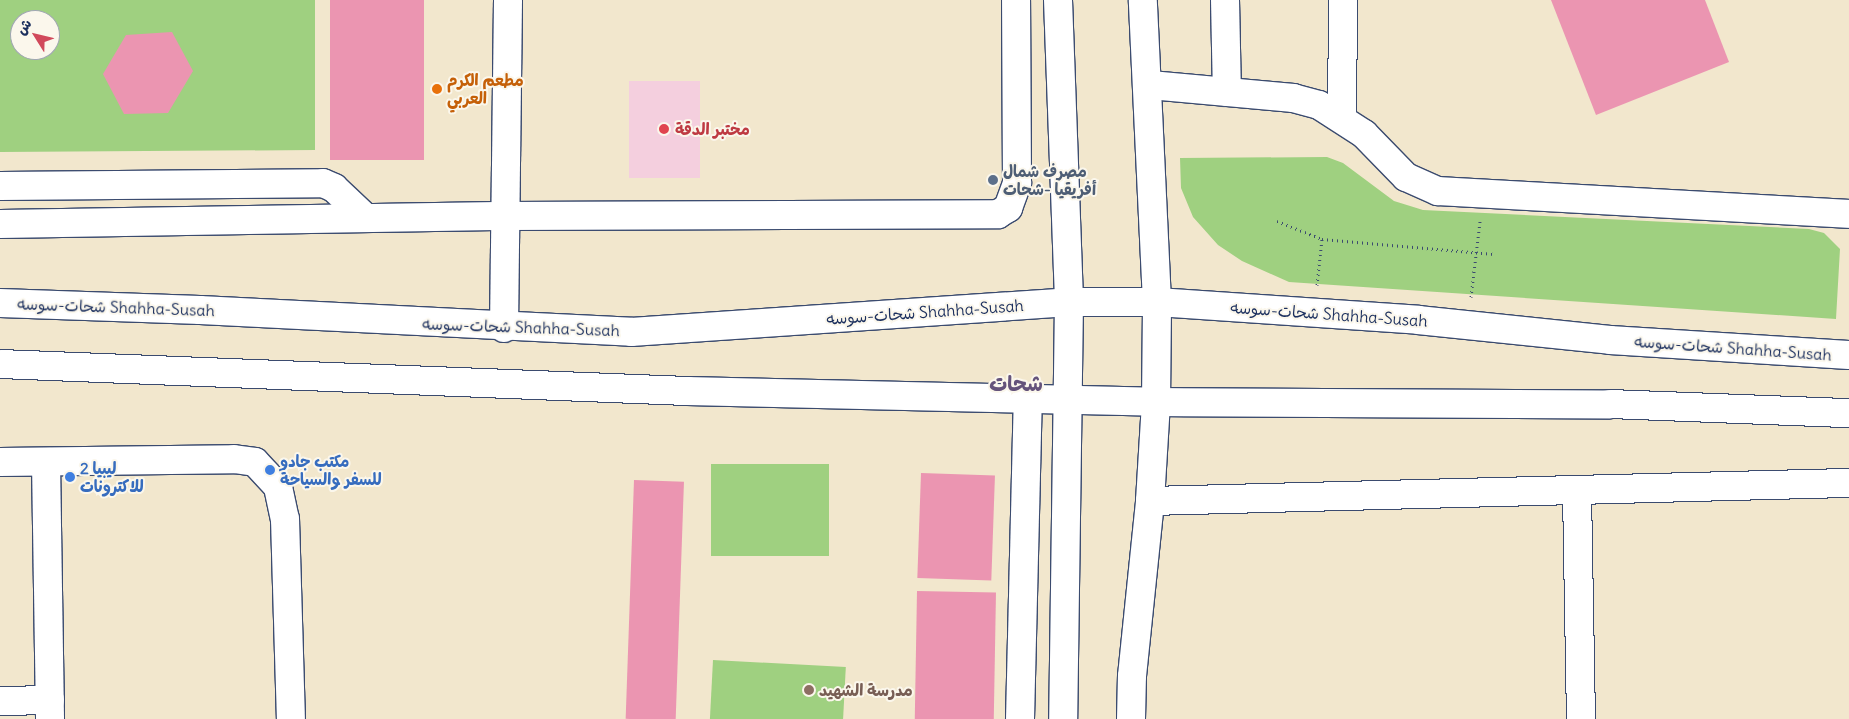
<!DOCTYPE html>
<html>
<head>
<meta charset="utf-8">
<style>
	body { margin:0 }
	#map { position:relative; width:1849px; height:719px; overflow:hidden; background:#f2e7cd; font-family:Delius,"Playpen Sans Arabic",sans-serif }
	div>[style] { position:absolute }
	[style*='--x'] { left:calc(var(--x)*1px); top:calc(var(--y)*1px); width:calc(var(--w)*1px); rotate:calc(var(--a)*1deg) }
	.built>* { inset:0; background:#f4cfde; transform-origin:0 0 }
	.green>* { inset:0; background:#9fd080; transform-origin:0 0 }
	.building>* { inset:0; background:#eb95b1; transform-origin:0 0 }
	.path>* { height:3px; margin-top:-1.5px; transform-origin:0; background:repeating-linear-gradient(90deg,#3b4b6f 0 1px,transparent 0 5px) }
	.roads { filter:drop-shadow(1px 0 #3b4b6f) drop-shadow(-1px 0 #3b4b6f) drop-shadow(0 1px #3b4b6f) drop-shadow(0 -1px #3b4b6f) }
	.minor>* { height:28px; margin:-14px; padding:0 14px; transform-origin:14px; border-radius:14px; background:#fff }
	.major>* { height:28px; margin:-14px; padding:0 14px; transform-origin:14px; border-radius:14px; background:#fff }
	.dots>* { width:14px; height:14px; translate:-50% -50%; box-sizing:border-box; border:2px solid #fbf7ec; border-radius:50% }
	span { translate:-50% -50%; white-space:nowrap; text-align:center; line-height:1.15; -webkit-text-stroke:4px #fbf7ec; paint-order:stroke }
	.food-label { font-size:16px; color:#c56008; font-weight:700 }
	.left { translate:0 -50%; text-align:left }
	.health-label { font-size:16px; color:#be3a42; font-weight:700 }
	.service-label { font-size:16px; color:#4e5e75; font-weight:700 }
	.street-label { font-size:16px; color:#1b2f5e }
	.shop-label { font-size:16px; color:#366cbe; font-weight:700 }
	.education-label { font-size:16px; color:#785e54; font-weight:700 }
	.district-label { font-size:21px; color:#64537b; font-weight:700 }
	.north { position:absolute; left:10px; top:10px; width:50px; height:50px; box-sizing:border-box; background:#fbf7ec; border:1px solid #a1a7b3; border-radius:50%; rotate:306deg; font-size:14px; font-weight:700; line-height:20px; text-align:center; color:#1b2f5e }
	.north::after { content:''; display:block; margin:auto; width:18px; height:22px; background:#d1495b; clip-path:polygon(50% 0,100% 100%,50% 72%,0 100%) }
</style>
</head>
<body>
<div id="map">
	<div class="built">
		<div style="left:629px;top:81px;width:71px;height:97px"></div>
	</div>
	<div class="green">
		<div style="clip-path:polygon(evenodd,0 0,315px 0,315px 150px,0 152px,0 0,20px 20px,50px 20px,50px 50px,20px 50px,20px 20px)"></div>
		<div style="clip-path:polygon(1327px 157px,1343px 163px,1394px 201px,1423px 210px,1809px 229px,1824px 233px,1840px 249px,1836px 319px,1289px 282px,1242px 261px,1218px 245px,1193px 217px,1181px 188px,1180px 158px)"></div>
		<div style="left:711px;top:464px;width:118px;height:92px"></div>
		<div style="left:713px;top:660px;width:133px;height:59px;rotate:3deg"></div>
	</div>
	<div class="building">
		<div style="left:330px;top:0;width:94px;height:160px"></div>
		<div style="clip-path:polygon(1551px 0,1705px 0,1729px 62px,1596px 115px)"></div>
		<div style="clip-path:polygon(172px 32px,193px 71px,168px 113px,124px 114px,103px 74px,126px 35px)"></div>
		<div style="left:921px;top:473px;width:74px;height:105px;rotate:2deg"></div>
		<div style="left:634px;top:480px;width:50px;height:239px;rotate:2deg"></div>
		<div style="left:917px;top:591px;width:79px;height:128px;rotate:1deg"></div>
	</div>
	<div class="path">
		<div style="--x:1277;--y:221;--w:48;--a:21.8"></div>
		<div style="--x:1322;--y:239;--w:173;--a:5"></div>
		<div style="--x:1317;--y:285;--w:46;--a:-83.8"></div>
		<div style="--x:1471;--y:297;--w:77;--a:-83.2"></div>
	</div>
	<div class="roads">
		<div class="minor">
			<div style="--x:1058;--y:0;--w:302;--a:87.9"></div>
			<div style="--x:1069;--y:302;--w:417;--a:90.8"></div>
			<div style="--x:1225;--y:0;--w:92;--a:88.8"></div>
			<div style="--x:1150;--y:85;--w:144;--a:5.2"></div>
			<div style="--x:1293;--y:98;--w:27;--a:15"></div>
			<div style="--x:1319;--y:105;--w:54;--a:32.8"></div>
			<div style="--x:1364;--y:134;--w:60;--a:45.7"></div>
			<div style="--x:1406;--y:177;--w:35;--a:24"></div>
			<div style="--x:1438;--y:191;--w:412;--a:3.2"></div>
			<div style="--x:1342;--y:118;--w:118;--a:-89.5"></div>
			<div style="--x:0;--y:186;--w:323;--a:-0.5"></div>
			<div style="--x:323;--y:183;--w:12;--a:24"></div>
			<div style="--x:334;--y:188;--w:44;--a:43.2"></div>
			<div style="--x:0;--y:224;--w:506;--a:-0.91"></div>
			<div style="--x:506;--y:216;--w:492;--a:-0.2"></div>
			<div style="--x:998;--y:214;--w:12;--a:-31"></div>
			<div style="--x:1008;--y:208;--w:27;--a:-70"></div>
			<div style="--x:1017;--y:183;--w:183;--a:-90.3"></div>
			<div style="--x:504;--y:328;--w:328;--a:-89.3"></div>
			<div style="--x:0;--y:462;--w:234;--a:-0.7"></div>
			<div style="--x:234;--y:459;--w:21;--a:8"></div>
			<div style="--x:255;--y:462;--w:34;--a:47"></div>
			<div style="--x:278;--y:487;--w:33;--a:78"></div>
			<div style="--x:285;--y:519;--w:200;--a:88.3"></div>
			<div style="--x:46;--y:462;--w:257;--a:89.1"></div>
			<div style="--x:1577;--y:492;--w:227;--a:89"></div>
			<div style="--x:1150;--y:501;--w:699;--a:-1.48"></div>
			<div style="--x:0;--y:701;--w:50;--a:-1.1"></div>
			<div style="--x:1020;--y:719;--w:320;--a:-88.6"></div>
			<div style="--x:1131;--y:719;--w:43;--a:-88.7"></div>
			<div style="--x:1132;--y:676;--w:176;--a:-84.1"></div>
			<div style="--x:1150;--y:501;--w:99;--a:-86.5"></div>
			<div style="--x:1156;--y:402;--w:100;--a:-89.4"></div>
			<div style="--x:1157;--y:302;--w:302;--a:-92.7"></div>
		</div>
		<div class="major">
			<div style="--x:0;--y:303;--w:200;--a:2"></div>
			<div style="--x:200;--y:310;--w:432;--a:2.9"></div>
			<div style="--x:631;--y:332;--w:439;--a:-3.9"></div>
			<div style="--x:1069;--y:302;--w:88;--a:0"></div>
			<div style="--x:1157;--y:302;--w:262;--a:3.9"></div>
			<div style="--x:1418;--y:320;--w:193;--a:5.9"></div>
			<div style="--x:1610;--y:340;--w:239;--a:3.6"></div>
			<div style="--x:0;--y:364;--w:688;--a:2.25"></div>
			<div style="--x:687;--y:391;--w:469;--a:1.3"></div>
			<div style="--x:1156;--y:402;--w:454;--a:0.3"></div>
			<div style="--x:1610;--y:404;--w:239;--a:2.2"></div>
		</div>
	</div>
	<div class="dots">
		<div style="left:437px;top:89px;background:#e8710a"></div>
		<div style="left:664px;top:129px;background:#e0444e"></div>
		<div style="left:993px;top:180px;background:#5c6f8a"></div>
		<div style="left:270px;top:470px;background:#3f7fe0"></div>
		<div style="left:70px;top:477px;background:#3f7fe0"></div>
		<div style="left:809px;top:690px;background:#8d6e63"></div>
	</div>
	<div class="food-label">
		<span class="left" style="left:447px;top:89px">مطعم الكرم<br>العربي</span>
	</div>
	<div class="health-label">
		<span class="left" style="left:675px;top:129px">مختبر الدقة</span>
	</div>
	<div class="service-label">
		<span class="left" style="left:1003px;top:180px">مصرف شمال<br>أفريقيا -شحات</span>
	</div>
	<div class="street-label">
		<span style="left:116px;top:307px;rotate:2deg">شحات-سوسه Shahha-Susah</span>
		<span style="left:925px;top:312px;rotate:-4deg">شحات-سوسه Shahha-Susah</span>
		<span style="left:1329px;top:314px;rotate:4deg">شحات-سوسه Shahha-Susah</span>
		<span style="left:521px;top:327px;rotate:2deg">شحات-سوسه Shahha-Susah</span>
		<span style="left:1733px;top:348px;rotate:4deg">شحات-سوسه Shahha-Susah</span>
	</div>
	<div class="shop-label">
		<span class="left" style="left:280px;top:470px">مكتب جادو<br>للسفر والسياحة</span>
		<span class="left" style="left:80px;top:477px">ليبيا 2<br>للاكترونات</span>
	</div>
	<div class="education-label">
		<span class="left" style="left:819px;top:690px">مدرسة الشهيد</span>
	</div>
	<div class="district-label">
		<span style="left:1016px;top:384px">شحات</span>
	</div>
	<div class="north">ش</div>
</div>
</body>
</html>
